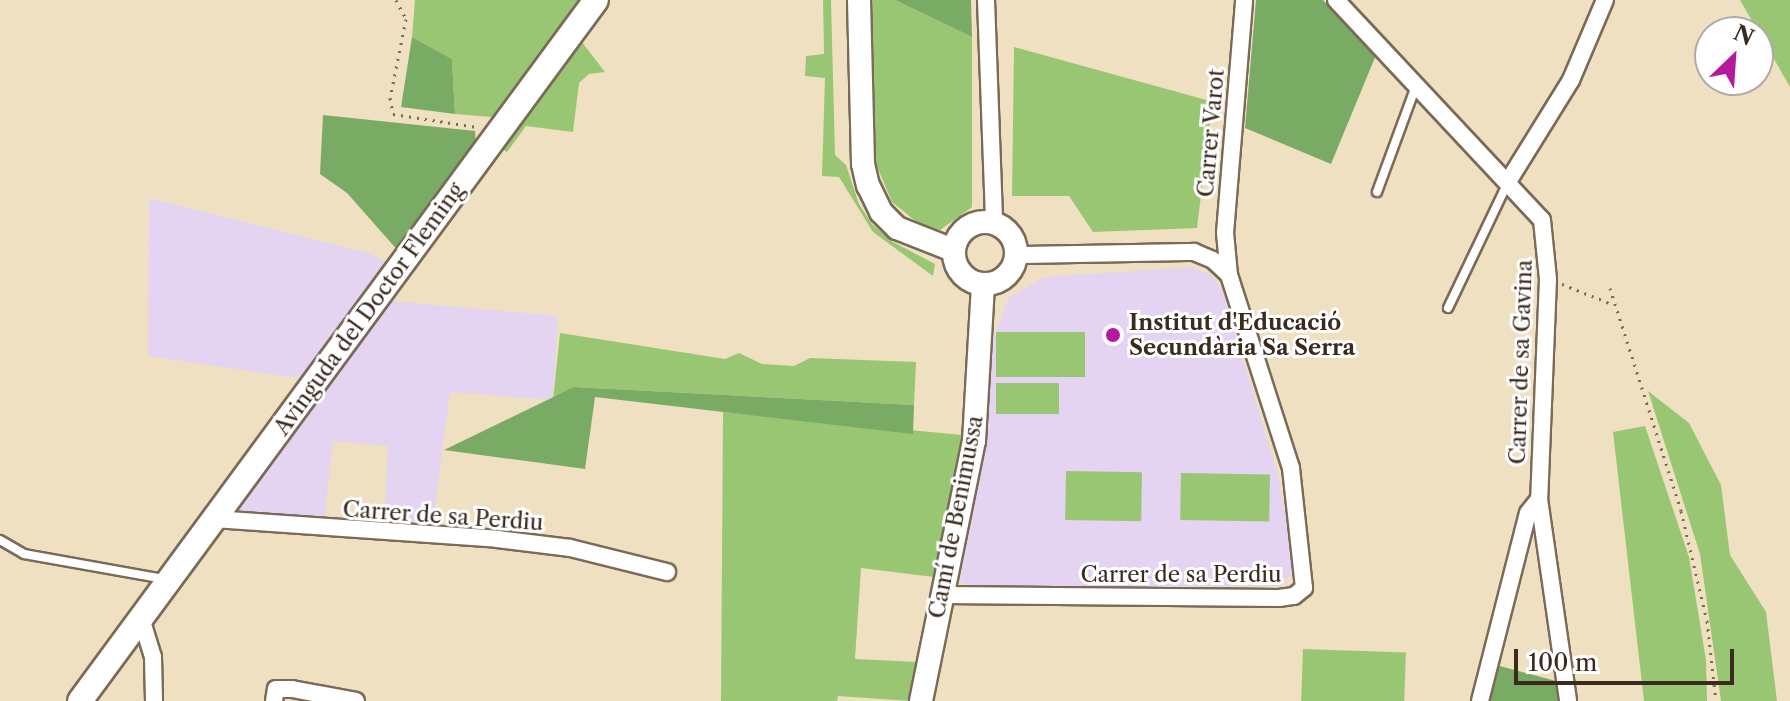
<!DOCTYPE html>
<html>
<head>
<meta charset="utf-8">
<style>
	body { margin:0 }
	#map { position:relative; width:1790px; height:701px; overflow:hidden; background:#f0e0c2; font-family:"Libre Caslon Text",serif }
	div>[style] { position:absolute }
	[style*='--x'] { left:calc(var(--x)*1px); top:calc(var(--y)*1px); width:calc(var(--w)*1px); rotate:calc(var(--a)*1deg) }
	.built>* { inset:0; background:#e4d3f1 }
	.green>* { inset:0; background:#99c673; transform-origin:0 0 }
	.forest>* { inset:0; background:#7aab65 }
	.path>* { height:3px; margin-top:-1.5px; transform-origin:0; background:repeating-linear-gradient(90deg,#7a6a57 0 2px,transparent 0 8px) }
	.roads { filter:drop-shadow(2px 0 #7a6a57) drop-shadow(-2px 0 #7a6a57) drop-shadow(0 2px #7a6a57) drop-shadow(0 -2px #7a6a57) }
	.lane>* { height:8px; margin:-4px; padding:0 4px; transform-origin:4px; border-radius:4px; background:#fff }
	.street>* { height:16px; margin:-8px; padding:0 8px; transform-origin:8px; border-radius:8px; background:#fff }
	.secondary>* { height:22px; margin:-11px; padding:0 11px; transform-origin:11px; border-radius:11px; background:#fff }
	.secondary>.ring { margin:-11px; padding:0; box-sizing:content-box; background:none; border:22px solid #fff; border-radius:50% }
	.primary>* { height:24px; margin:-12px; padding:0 12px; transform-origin:12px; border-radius:12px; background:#fff }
	.dots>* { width:22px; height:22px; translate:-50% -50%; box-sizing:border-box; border:4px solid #fff; border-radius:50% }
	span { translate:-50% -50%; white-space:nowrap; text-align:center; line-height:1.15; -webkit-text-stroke:6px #fff; paint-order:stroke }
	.street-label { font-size:22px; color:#3b2a1e }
	.poi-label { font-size:22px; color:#3b2a1e; font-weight:700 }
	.left { translate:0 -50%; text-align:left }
	.north { position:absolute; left:1694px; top:16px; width:80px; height:80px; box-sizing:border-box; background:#fff; border:2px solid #b1aaa5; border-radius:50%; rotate:25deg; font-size:22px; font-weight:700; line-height:32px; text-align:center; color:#3b2a1e }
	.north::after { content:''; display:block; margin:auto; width:28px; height:36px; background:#b5179e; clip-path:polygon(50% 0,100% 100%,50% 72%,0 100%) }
	.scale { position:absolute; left:1514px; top:649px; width:220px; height:36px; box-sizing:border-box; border:4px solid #3b2a1e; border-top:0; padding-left:10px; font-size:24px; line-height:28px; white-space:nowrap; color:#3b2a1e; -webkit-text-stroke:6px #fff; paint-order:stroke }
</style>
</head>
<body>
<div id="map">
	<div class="built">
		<div style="clip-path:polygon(149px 198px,368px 253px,391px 264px,390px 301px,558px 316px,553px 400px,450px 392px,432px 529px,384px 526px,388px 446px,333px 441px,324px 521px,227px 514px,303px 379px,148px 356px)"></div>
		<div style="clip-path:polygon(1192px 267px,1212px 276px,1223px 292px,1278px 475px,1295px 569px,1281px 586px,972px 587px,960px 582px,989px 416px,991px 343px,1009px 297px,1045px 277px)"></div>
	</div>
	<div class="green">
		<div style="clip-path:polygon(415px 0,585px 0,505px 110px,491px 117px,455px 114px,452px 59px,412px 37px)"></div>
		<div style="clip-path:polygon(823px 0,831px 0,835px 155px,846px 165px,859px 204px,872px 224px,893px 242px,935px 264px,933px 276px,873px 232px,839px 177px,822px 176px,825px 78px,805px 76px,806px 56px,824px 54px)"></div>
		<div style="clip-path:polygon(872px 0,895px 0,972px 37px,972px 207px,940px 230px,918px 223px,892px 202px,876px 164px)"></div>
		<div style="clip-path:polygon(1740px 0,1790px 0,1790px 87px)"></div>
		<div style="clip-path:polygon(578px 37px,605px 72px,589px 74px,579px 83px,573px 132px,526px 126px,507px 152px,499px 147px)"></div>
		<div style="clip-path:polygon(1014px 47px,1221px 104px,1210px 122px,1197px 228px,1093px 232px,1069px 196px,1012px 196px)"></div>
		<div style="left:996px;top:332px;width:89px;height:45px"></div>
		<div style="clip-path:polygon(560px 333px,725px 359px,739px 353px,762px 364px,794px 366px,810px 358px,916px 362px,914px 405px,574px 387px,553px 400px)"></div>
		<div style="left:996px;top:383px;width:63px;height:31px"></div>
		<div style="clip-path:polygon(1648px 391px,1689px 423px,1721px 485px,1730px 555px,1766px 612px,1777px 701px,1721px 701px,1700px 554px)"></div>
		<div style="clip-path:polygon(723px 412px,962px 435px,934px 577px,861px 568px,855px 659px,917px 662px,910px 701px,838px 696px,837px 701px,721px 701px)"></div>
		<div style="clip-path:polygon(1645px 426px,1689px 557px,1706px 660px,1707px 701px,1644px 701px,1613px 432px)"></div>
		<div style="left:1066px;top:471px;width:76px;height:49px;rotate:1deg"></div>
		<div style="left:1181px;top:473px;width:89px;height:47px;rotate:1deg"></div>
		<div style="left:1303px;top:649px;width:103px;height:52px;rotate:2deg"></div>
	</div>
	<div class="forest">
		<div style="clip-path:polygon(895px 0,971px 0,972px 37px)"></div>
		<div style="clip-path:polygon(1256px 0,1323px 0,1376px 55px,1331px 164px,1245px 128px)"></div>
		<div style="clip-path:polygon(412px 37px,452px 59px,455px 114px,401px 107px)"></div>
		<div style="clip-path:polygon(323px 115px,475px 131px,476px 145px,400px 253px,347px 193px,320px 174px)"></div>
		<div style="clip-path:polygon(574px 387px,914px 405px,913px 434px,595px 397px,585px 469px,444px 450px)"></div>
		<div style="clip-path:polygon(1496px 665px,1560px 682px,1562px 701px,1488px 701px)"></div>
	</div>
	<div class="path">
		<div style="--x:396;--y:0;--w:21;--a:62"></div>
		<div style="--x:406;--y:19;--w:81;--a:101.4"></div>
		<div style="--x:390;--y:98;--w:16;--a:79"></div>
		<div style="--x:393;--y:114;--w:85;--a:8.8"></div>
		<div style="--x:1562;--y:284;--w:56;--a:22"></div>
		<div style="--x:1610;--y:288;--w:234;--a:72.3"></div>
		<div style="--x:1681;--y:511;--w:113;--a:76.7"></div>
		<div style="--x:1707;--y:621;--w:81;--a:83.6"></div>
	</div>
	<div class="roads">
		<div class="lane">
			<div style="--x:1377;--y:192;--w:113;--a:-69.8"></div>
			<div style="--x:1448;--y:308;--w:140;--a:-64.5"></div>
			<div style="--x:0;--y:540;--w:28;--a:30"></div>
			<div style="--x:24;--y:554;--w:143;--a:10.1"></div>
		</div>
		<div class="street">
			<div style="--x:986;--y:0;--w:222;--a:87.9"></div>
			<div style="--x:1336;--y:0;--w:301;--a:46.9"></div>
			<div style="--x:1542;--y:220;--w:59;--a:84.2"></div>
			<div style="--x:1548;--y:279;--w:220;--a:92.3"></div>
			<div style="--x:1539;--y:499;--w:204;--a:81.8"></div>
			<div style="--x:1509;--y:180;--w:118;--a:-58.2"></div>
			<div style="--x:1571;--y:80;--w:87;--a:-67"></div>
			<div style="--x:1229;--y:275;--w:42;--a:-95.4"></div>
			<div style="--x:1225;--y:233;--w:234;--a:-85.3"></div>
			<div style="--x:214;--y:519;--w:284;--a:4"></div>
			<div style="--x:497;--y:539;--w:74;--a:7"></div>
			<div style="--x:570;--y:548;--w:100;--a:13.9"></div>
			<div style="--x:943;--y:595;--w:336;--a:0.5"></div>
			<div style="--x:1279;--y:598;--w:15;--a:-8"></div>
			<div style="--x:1294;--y:596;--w:13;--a:-39"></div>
			<div style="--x:1304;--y:588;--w:121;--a:-96.2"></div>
			<div style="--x:1291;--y:468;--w:203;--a:-107.8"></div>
			<div style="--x:1229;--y:275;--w:22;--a:-137"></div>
			<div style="--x:1213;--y:260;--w:21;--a:-157"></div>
			<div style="--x:1194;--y:252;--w:177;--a:179"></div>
			<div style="--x:141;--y:618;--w:41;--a:72.9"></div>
			<div style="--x:153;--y:657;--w:44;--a:88.7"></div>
			<div style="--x:274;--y:701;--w:12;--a:-81"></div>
			<div style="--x:276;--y:689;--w:16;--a:0"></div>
			<div style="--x:292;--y:689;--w:65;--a:10.6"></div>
			<div style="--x:1480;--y:701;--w:194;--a:-75.7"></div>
			<div style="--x:1528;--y:513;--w:18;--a:-52"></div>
		</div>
		<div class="secondary">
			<div style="--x:859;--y:0;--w:164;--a:88.6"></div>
			<div style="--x:863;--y:164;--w:22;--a:77"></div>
			<div style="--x:868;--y:185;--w:30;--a:64"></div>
			<div style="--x:881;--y:212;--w:23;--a:45"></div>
			<div style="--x:897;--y:228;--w:60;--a:21.4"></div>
			<div class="ring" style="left:954px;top:222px;width:40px;height:40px"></div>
			<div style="--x:921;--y:701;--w:265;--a:-78.5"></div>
			<div style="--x:974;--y:441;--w:156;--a:-86.7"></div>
		</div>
		<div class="primary">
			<div style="--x:80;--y:701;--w:870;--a:-53.64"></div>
		</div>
	</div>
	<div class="dots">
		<div style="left:1113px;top:335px;background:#b5179e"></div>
	</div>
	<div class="street-label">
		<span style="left:1211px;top:133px;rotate:-85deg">Carrer Varot</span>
		<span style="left:369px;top:309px;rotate:-54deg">Avinguda del Doctor Fleming</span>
		<span style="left:1521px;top:362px;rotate:-88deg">Carrer de sa Gavina</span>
		<span style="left:443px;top:516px;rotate:4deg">Carrer de sa Perdiu</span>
		<span style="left:956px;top:517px;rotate:-79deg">Camí de Benimussa</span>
		<span style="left:1181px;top:575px">Carrer de sa Perdiu</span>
	</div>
	<div class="poi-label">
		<span class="left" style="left:1129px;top:335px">Institut d'Educació<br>Secundària Sa Serra</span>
	</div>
	<div class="north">N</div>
	<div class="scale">100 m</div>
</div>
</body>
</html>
